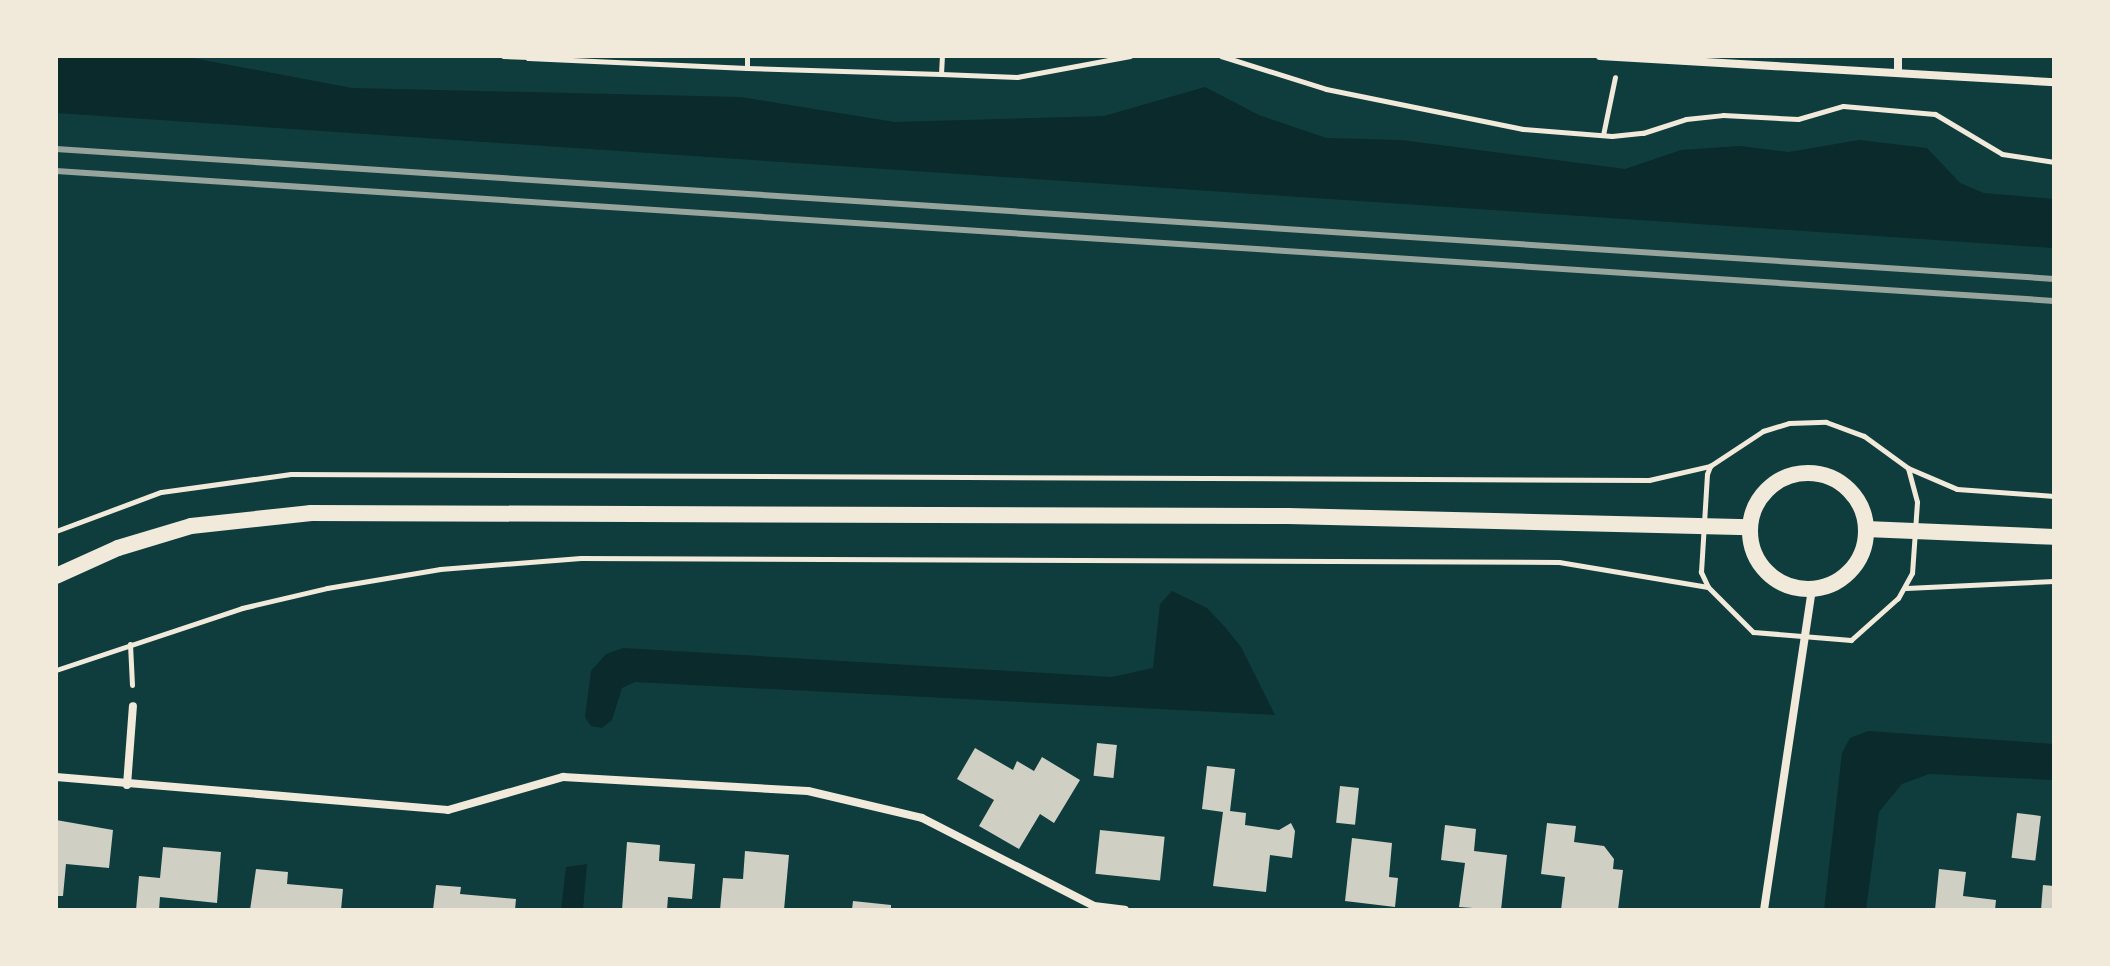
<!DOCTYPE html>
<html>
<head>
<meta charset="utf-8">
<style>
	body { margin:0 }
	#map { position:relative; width:2110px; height:966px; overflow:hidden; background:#0f3d3e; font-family:Arial,sans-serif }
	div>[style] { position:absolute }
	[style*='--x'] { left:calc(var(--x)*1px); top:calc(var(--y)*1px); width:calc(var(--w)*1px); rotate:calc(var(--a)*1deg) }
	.water>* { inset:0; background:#0a2a2b }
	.building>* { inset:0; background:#cfcfc3; transform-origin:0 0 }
	.path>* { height:5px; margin:-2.5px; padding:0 2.5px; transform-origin:2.5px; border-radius:2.5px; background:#f1e9da }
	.minor>* { height:8px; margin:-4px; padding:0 4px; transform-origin:4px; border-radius:4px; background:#f1e9da }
	.secondary>* { height:16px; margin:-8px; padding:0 8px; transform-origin:8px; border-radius:8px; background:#f1e9da }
	.secondary>.ring { margin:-8px; padding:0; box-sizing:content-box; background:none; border:16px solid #f1e9da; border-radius:50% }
	.rail>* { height:6px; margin:-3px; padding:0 3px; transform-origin:3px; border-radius:3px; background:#97a49c }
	span { translate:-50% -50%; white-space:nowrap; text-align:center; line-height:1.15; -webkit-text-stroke:6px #f1e9da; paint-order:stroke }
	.frame { position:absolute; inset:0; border:58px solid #f1e9da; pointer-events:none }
</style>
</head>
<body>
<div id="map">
	<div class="water">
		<div style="clip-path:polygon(56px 56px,182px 56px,352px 88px,741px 97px,895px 122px,1104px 116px,1205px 87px,1259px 115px,1326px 138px,1402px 140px,1625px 169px,1681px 150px,1740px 146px,1789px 152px,1859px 140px,1927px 148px,1960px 183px,1984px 193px,2054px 199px,2054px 248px,56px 113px)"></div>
		<div style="clip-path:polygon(1172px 591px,1207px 608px,1225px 627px,1241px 647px,1275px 715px,635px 682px,622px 688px,612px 720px,602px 728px,591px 726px,585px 717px,591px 671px,606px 654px,623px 648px,1112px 677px,1153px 668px,1160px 604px)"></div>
		<div style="clip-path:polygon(1868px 731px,2054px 744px,2054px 780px,1929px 774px,1902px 784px,1879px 812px,1866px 910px,1824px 910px,1842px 753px,1850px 738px)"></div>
		<div style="clip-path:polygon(587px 864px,583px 910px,561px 910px,566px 867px)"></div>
	</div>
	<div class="building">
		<div style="left:1097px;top:743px;width:20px;height:33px;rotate:6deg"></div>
		<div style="clip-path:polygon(975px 748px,1013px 770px,1017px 761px,1034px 771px,1042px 757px,1080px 780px,1054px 823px,1040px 814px,1019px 849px,979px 826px,994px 800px,957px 779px)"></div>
		<div style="clip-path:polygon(1207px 766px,1235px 769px,1230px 811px,1246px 813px,1245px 825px,1279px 830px,1291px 823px,1295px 831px,1292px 858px,1270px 855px,1266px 892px,1213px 886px,1223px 812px,1202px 809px)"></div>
		<div style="left:1340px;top:786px;width:19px;height:37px;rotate:6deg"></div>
		<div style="left:2017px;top:813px;width:24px;height:45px;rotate:7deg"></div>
		<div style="clip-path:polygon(56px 820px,113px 830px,109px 868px,66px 864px,63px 896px,56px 896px)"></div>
		<div style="clip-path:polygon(1547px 823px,1576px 826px,1574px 842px,1604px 846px,1614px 859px,1613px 869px,1623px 870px,1618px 910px,1561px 910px,1565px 877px,1541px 874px)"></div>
		<div style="clip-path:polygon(1445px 825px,1476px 829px,1474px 851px,1507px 855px,1501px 910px,1459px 907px,1465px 863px,1441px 860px)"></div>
		<div style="left:1100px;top:830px;width:65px;height:44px;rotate:6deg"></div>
		<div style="clip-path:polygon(1352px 838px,1392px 843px,1389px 877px,1398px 878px,1395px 907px,1345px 901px)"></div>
		<div style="clip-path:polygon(627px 842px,660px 845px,659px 861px,695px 864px,692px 899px,668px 897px,667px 910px,622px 910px)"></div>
		<div style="clip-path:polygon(163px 847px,221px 852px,217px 903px,160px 897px,159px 910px,136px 910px,139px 876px,160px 878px)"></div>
		<div style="clip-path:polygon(745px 851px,789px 855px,784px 910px,720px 910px,723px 878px,743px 879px)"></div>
		<div style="clip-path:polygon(256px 869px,288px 872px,287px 884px,343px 889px,341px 910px,250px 910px)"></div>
		<div style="clip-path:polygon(1939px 869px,1966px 872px,1963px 896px,1996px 900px,1995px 910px,1935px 910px)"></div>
		<div style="clip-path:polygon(436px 885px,461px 887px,460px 894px,516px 899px,515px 910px,433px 910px)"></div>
		<div style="clip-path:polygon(2043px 885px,2054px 886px,2054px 910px,2041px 910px)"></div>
		<div style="clip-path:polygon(853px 901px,891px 905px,891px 910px,852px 910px)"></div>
	</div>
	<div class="path">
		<div style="--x:503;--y:56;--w:26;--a:2"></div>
		<div style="--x:1221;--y:56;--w:110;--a:17.4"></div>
		<div style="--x:1326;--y:89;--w:201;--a:11.5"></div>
		<div style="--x:1523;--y:129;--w:89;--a:4.5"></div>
		<div style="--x:1612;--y:136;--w:31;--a:-6"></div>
		<div style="--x:1643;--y:133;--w:45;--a:-18"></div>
		<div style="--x:1686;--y:119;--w:37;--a:-6"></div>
		<div style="--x:1723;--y:115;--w:75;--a:3.1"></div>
		<div style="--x:1798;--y:119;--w:47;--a:-16.1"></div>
		<div style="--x:1843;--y:106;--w:92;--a:5"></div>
		<div style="--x:1935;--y:114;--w:78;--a:30.8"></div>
		<div style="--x:2002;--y:154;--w:53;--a:8.7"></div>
		<div style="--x:528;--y:58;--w:219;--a:2.6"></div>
		<div style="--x:747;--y:68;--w:12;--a:-90"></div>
		<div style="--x:747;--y:68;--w:194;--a:1.8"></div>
		<div style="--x:941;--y:74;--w:18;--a:-87"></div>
		<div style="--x:941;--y:74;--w:76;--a:2.3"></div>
		<div style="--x:1017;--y:77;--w:115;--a:-10.5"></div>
		<div style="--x:1603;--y:135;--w:59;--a:-78.3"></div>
		<div style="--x:1826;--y:422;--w:40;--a:20.2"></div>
		<div style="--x:1864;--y:436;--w:54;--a:36"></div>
		<div style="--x:1908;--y:468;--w:35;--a:75"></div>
		<div style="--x:1917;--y:502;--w:71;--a:94"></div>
		<div style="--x:1912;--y:573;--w:29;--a:119"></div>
		<div style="--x:1898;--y:598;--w:63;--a:138.2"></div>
		<div style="--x:1851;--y:640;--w:98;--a:-175.3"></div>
		<div style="--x:1753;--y:632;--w:64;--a:-135"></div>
		<div style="--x:1708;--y:587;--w:17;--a:-115"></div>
		<div style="--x:1701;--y:572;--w:98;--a:-86.5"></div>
		<div style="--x:1707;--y:474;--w:9;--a:-69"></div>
		<div style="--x:1710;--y:466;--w:64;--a:-33.4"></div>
		<div style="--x:1763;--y:431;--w:27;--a:-17"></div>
		<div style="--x:1789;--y:423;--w:37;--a:-2"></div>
		<div style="--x:1908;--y:468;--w:53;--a:23.2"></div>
		<div style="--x:1957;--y:489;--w:97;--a:4.1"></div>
		<div style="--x:56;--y:531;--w:112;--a:-20.4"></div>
		<div style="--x:161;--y:492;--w:131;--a:-7.9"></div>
		<div style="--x:291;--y:474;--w:1358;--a:0.25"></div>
		<div style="--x:1649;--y:480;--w:63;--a:-12.9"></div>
		<div style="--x:1906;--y:588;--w:148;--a:-2.7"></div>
		<div style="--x:130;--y:644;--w:41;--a:87.2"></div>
		<div style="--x:56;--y:670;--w:196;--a:-18.4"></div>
		<div style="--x:242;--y:608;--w:87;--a:-13.2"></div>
		<div style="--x:327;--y:588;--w:115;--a:-9.5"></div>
		<div style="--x:440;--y:569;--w:141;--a:-4.5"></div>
		<div style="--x:581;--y:558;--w:978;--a:0.23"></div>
		<div style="--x:1559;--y:562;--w:151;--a:9.5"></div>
	</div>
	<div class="minor">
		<div style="--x:1600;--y:56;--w:455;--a:3.3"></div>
		<div style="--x:1898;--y:70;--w:14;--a:-90"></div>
		<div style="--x:56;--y:777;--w:393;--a:4.8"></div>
		<div style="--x:448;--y:810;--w:120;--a:-16"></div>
		<div style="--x:563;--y:777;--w:245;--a:3.3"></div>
		<div style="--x:808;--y:791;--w:117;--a:13.3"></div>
		<div style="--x:922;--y:818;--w:193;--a:27.1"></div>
		<div style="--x:1094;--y:906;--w:31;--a:7"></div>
		<div style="--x:127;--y:785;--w:79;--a:-85.7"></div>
		<div style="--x:1764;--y:910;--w:325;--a:-81.5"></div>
	</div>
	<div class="secondary">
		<div class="ring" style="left:1750px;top:473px;width:100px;height:100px"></div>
		<div style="--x:1866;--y:529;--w:188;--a:2.4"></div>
		<div style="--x:56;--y:576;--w:68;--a:-24.3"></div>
		<div style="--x:118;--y:548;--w:76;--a:-16.8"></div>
		<div style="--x:191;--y:526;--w:121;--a:-6.2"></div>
		<div style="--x:311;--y:513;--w:977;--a:0.18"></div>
		<div style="--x:1288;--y:516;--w:461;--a:1.4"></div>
	</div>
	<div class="rail">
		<div style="--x:56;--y:149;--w:2002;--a:3.72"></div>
		<div style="--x:56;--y:171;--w:2002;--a:3.72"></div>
	</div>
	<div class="frame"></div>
</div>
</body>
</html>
